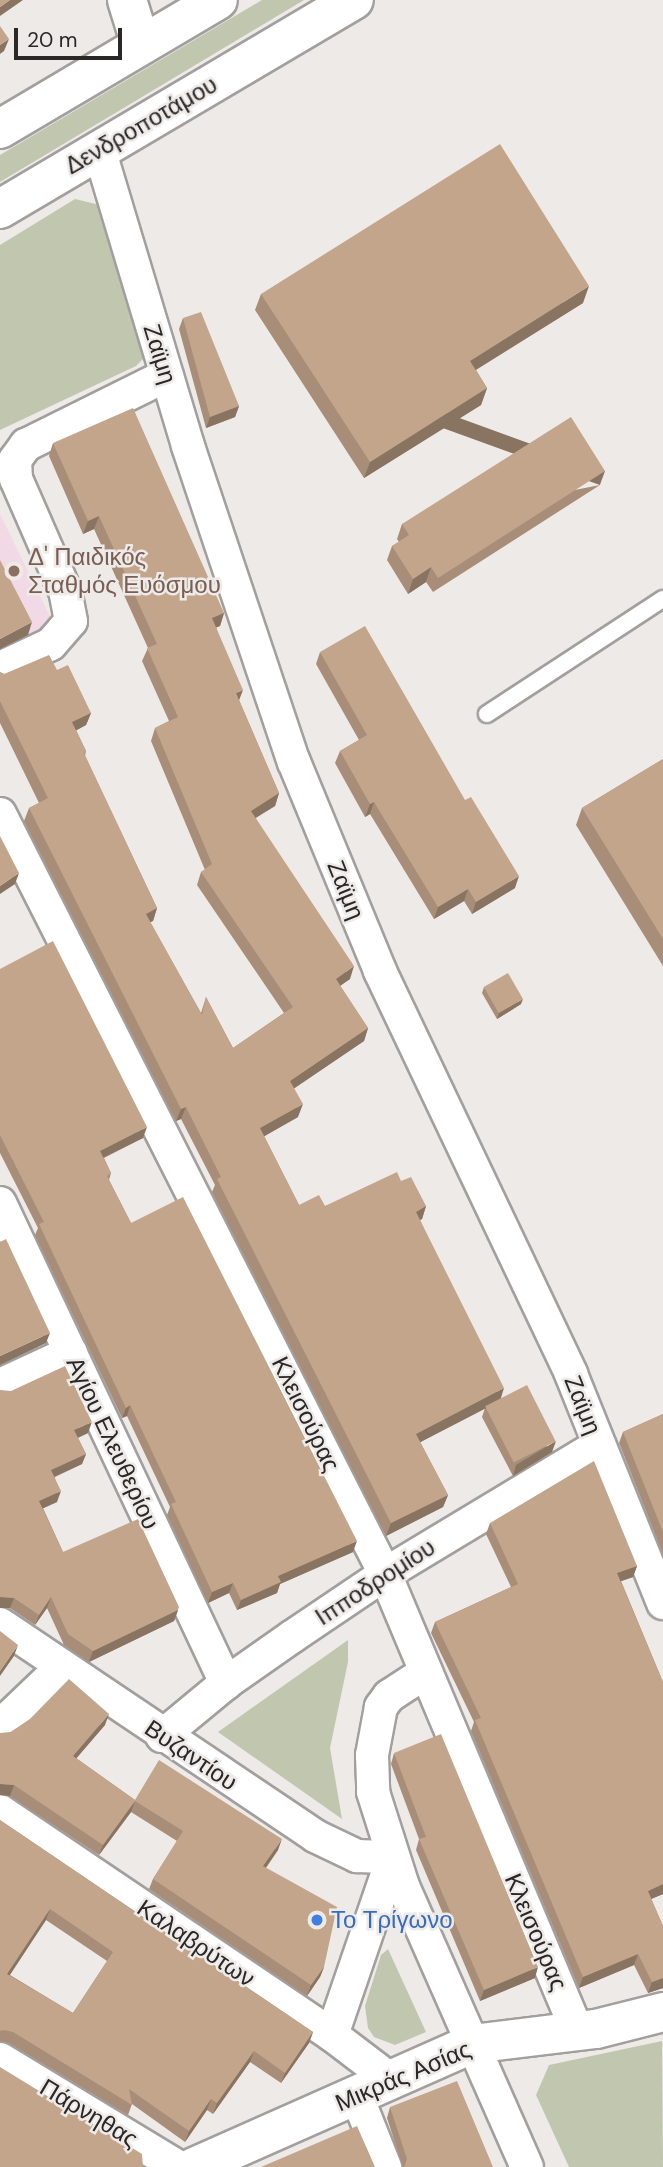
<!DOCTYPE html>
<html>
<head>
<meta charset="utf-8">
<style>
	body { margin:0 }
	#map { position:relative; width:663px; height:2167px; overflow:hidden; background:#eeeae8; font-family:"DM Sans",sans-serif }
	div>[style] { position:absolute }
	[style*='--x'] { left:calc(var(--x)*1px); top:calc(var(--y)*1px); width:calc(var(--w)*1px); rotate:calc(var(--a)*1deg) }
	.education>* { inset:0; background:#f1d9e5 }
	.green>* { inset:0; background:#c1c7af }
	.roads { filter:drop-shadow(2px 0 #a29f9e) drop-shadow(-2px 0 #a29f9e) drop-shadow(0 2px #a29f9e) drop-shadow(0 -2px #a29f9e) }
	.service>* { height:16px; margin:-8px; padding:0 8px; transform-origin:8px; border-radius:8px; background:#fff }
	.minor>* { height:32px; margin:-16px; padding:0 16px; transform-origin:16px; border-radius:16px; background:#fff }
	.tertiary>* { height:38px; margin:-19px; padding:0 19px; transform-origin:19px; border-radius:19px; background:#fff }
	.secondary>* { height:38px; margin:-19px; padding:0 19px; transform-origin:19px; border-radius:19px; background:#fff }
	.wall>* { inset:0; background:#a88e78 }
	.shaded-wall>* { inset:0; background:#887461; transform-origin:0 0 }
	.building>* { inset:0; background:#c3a58b; transform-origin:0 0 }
	.dots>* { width:19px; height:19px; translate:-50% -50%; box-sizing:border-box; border:4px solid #eeeae8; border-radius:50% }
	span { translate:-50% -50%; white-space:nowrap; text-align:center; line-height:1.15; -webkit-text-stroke:5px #eeeae8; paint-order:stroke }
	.street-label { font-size:24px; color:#292827 }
	.education-label { font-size:24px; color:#785e54 }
	.left { translate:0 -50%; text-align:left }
	.shop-label { font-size:24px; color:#366cbe }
	.scale { position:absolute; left:14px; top:28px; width:108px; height:32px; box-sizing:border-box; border:4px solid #292827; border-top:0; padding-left:9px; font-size:21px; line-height:24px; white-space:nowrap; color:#292827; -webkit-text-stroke:5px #eeeae8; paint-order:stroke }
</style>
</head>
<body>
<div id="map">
	<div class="education">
		<div style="clip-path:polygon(0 514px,56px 629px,0 657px)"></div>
	</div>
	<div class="green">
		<div style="clip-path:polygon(262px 0,304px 0,0 182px,0 155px)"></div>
		<div style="clip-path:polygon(75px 199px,100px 205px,147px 355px,136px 366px,0 430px,0 245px)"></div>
		<div style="clip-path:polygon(348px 1640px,348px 1662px,330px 1748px,342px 1819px,218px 1732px)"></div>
		<div style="clip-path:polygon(388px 1949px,426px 2032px,395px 2045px,374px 2037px,368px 2028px,365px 2006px,381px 1955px)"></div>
		<div style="clip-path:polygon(662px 2041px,663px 2167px,569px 2167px,536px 2095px,549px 2065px)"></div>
	</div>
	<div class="roads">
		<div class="service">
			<div style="--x:487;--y:714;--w:210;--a:-33.2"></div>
		</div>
		<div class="minor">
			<div style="--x:99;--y:149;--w:310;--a:73.3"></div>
			<div style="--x:188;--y:446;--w:333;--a:71.5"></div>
			<div style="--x:294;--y:762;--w:226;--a:67.6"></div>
			<div style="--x:380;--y:971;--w:446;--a:64.6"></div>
			<div style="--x:571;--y:1374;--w:247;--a:68.1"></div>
			<div style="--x:0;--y:668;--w:56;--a:-25.2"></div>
			<div style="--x:51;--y:644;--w:30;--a:-49"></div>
			<div style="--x:71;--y:621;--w:31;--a:-101"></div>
			<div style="--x:65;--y:591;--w:122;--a:-113.6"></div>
			<div style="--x:16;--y:479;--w:19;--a:-93"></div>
			<div style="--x:15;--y:460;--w:19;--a:-54"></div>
			<div style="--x:26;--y:445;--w:157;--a:-26.4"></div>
			<div style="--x:0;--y:814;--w:852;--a:63.13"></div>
			<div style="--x:385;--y:1574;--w:496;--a:67.2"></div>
			<div style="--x:0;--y:1203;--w:531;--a:64.79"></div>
			<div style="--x:0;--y:1385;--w:78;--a:-24.9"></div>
			<div style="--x:0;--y:1624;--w:380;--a:33.9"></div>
			<div style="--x:315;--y:1836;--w:47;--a:25.5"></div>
			<div style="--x:357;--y:1856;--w:36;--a:2"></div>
			<div style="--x:426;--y:1672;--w:44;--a:147"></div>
			<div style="--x:389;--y:1696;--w:14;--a:126"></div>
			<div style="--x:381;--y:1707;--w:49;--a:100.6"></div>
			<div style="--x:372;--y:1755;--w:37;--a:88"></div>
			<div style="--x:373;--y:1792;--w:99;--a:72.3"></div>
			<div style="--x:403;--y:1886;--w:307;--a:66.2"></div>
			<div style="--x:0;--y:1726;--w:86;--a:-43.6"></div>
			<div style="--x:162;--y:1736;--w:83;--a:-39.6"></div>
			<div style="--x:226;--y:1683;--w:82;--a:-35"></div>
			<div style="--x:293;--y:1636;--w:111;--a:-34"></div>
			<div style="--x:385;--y:1574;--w:250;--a:-31.1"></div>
			<div style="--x:0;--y:1811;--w:400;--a:34"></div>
			<div style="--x:332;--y:2035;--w:73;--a:37.2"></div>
			<div style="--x:332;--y:2035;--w:188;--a:-71.1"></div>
			<div style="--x:0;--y:2059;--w:208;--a:31.2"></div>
			<div style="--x:356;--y:2094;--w:79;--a:68.3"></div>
		</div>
		<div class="tertiary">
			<div style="--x:127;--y:0;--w:47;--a:72.7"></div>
			<div style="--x:194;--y:2167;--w:304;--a:-23.9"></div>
			<div style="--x:472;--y:2044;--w:125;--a:-6.9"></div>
			<div style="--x:596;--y:2029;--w:69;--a:-14.2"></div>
		</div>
		<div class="secondary">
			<div style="--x:0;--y:129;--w:253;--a:-30.6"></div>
			<div style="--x:0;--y:209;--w:411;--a:-30.6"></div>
		</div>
	</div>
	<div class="wall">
		<div style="clip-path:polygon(261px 294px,583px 303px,476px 370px,487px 388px,481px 405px,364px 478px,255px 310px)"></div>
		<div style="clip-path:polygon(183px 318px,239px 406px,235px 417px,206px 428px,179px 329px)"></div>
		<div style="clip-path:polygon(53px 443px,224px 613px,220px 626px,216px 627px,239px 700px,279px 793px,275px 806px,255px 818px,350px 979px,340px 986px,368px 1028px,364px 1041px,294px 1088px,298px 1117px,264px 1136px,299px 1205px,325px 1206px,401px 1181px,426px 1206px,422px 1219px,420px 1220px,500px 1399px,552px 1452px,513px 1476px,482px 1417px,485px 1408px,420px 1442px,448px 1495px,443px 1507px,386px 1536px,212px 1192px,215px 1185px,181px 1119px,176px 1121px,24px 821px,29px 808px,39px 803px,0 723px,0 672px,4px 674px,57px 670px,91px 713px,86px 725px,76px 730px,86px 751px,85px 756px,157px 908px,153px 921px,150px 922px,201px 1013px,206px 997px,233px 1048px,284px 1013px,197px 885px,201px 872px,205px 870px,151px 741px,155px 728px,169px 721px,142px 661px,148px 648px,94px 529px,83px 534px,49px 456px)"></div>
		<div style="clip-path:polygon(600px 485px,433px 592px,426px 582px,408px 594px,387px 560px,392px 546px,399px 542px,397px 539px,402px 524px)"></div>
		<div style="clip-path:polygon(320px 652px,515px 888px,472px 914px,464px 901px,434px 919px,370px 814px,365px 817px,335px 763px,340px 751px,359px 740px,316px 664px)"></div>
		<div style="clip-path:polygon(663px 759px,663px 966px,576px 825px,582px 808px)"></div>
		<div style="clip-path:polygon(0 969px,143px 1138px,104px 1158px,111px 1173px,109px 1180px,131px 1223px,353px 1552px,280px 1584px,277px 1593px,237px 1610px,229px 1593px,208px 1603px,167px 1515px,170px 1507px,127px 1416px,122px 1418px,35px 1235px,38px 1228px,0 1153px)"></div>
		<div style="clip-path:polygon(484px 987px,521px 1004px,497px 1019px,482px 993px)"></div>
		<div style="clip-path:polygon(0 1390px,88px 1433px,78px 1438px,86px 1454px,82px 1464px,55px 1477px,57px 1502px,43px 1508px,63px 1552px,178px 1610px,174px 1621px,89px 1662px,64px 1645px,47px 1608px,35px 1625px,10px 1608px,0 1608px)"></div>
		<div style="clip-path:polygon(663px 1414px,663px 1554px,619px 1443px,623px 1432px)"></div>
		<div style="clip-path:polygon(490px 1523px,637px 1566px,633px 1577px,621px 1581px,663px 1682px,663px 1894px,651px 1899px,663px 1926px,663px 1988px,648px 1993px,634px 1965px,579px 1988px,471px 1731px,474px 1722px,431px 1633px,435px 1622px,511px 1587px,486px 1534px)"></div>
		<div style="clip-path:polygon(105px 1725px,76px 1758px,135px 1800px,278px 1850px,266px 1868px,324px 1967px,320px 1977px,307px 1996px,149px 1889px,153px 1879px,177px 1841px,131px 1812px,99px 1855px,10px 1796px,0 1795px,0 1733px)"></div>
		<div style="clip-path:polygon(394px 1753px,535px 1978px,480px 2001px,416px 1850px,419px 1839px,391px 1764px)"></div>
		<div style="clip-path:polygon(evenodd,0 1820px,313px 2032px,309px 2043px,281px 2083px,250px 2062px,213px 2114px,207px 2110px,185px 2142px,132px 2104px,128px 2115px,9px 2043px,0 2041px,0 1820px,46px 1920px,107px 1961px,73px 2013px,10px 1975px,46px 1920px)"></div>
		<div style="clip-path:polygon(390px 2107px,493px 2167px,403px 2167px,387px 2118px)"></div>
	</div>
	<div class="shaded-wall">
		<div style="clip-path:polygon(10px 0,23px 0,0 16px,0 7px)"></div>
		<div style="clip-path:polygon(9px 39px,4px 51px,0 54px,0 45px)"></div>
		<div style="clip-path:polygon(589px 286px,583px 303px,464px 377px,470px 361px)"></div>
		<div style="clip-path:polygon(487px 388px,481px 405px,364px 478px,370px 462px)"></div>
		<div style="clip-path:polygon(239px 406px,235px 417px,206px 428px,210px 417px)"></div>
		<div style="left:605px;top:471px;width:15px;height:198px;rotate:110deg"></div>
		<div style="clip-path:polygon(99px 516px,94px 529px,83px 534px,88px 521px)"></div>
		<div style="clip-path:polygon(431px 567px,426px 582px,408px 594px,413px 579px)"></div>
		<div style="clip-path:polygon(224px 613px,220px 626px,208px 631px,212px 618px)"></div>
		<div style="clip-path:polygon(32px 622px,28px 635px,0 649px,0 639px)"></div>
		<div style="clip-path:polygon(243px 690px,238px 703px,236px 693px)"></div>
		<div style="clip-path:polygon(91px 713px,86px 725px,68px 735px,72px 722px)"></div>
		<div style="clip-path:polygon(279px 793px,275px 806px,246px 824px,251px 811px)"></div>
		<div style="clip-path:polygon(374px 802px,370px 814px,365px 817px,370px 804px)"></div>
		<div style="clip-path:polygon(19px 873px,15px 884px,0 894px,0 886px)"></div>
		<div style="clip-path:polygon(519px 876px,515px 888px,472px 914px,476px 902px)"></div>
		<div style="clip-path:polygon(468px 889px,464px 901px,434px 919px,438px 907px)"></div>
		<div style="clip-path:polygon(157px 908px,153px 921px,141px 926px,146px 914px)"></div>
		<div style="clip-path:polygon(354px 966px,350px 979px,331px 992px,336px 979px)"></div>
		<div style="clip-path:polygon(523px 999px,521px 1004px,497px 1019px,499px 1013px)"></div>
		<div style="clip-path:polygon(368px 1028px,364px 1041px,286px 1094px,290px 1081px)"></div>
		<div style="clip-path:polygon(303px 1104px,298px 1117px,256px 1141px,260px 1128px)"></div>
		<div style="clip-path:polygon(186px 1107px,181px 1119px,176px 1121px,181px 1109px)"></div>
		<div style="clip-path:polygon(147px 1127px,143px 1138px,96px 1161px,100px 1151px)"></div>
		<div style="clip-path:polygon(426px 1206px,422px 1219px,411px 1224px,416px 1212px)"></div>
		<div style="clip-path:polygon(50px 1333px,46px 1343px,0 1365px,0 1356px)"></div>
		<div style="clip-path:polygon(504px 1388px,500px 1401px,411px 1447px,416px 1434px)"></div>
		<div style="clip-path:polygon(130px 1405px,127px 1416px,122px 1418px,126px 1408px)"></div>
		<div style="clip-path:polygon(92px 1422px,88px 1433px,70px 1441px,74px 1430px)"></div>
		<div style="clip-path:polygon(556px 1441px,552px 1452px,513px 1476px,516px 1465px)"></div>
		<div style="clip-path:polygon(86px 1454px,82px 1464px,47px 1480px,51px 1470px)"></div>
		<div style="clip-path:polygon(61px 1491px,57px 1502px,35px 1512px,39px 1501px)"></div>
		<div style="clip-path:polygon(448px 1495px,443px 1507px,386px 1536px,391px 1523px)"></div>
		<div style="clip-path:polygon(357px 1541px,353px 1552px,280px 1584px,277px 1593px,237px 1610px,241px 1600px,278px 1576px)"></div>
		<div style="clip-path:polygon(637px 1566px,633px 1577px,613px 1584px,617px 1573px)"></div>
		<div style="clip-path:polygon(233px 1583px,229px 1593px,208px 1603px,212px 1592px)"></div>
		<div style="clip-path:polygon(0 1597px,14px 1598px,10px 1608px,0 1608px)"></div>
		<div style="clip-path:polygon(51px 1597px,47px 1608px,35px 1625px,39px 1615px)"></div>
		<div style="clip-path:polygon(178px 1610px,174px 1621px,89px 1662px,93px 1651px)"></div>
		<div style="clip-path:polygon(18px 1645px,14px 1656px,0 1676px,0 1671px)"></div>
		<div style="clip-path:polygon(109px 1714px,105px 1725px,69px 1767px,73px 1756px)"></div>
		<div style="clip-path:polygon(0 1784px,14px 1785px,10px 1796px,0 1795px)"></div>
		<div style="clip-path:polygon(135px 1801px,131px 1812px,99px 1855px,103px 1845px)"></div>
		<div style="clip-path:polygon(282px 1839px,278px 1850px,259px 1877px,263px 1866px)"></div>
		<div style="clip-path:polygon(663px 1884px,663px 1894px,644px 1902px,648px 1891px)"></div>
		<div style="clip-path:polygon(50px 1909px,46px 1920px,3px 1985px,7px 1974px)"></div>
		<div style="clip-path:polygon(638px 1954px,634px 1965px,579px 1988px,583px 1977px)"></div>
		<div style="clip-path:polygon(324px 1967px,320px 1977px,307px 1996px,311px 1985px)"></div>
		<div style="clip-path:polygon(538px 1967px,535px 1978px,480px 2001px,484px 1990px)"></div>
		<div style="clip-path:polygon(663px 1978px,663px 1988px,648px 1993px,652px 1982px)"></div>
		<div style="clip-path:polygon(313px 2032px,309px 2043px,281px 2083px,285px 2073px)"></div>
		<div style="clip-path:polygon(254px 2051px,250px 2062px,213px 2114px,217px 2103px)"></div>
		<div style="clip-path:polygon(211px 2099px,207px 2110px,185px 2142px,189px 2131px)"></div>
	</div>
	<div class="building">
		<div style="clip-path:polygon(0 0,10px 0,0 7px)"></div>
		<div style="clip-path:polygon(0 26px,9px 39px,0 45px)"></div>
		<div style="clip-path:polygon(500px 144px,589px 286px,470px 361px,487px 388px,370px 462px,261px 294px)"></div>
		<div style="clip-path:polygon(201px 312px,239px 406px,210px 417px,183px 318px)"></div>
		<div style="clip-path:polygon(133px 408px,224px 613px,212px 618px,243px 690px,236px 693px,279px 793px,251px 811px,354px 966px,336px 979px,368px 1028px,290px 1081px,303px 1104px,260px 1128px,299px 1205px,319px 1195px,325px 1206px,397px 1172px,401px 1181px,411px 1177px,426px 1206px,416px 1212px,504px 1388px,416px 1434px,448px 1495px,391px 1523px,217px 1179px,221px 1177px,186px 1107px,181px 1109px,29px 808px,48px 798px,0 701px,0 672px,4px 674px,49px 655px,57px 670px,68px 665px,91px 713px,72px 722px,86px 751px,84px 753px,157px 908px,146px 914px,202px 1015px,206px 997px,233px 1048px,293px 1007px,201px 872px,212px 864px,155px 728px,178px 717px,147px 648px,157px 644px,99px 516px,88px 521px,53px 443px)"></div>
		<div style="clip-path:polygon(571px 417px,605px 471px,438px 578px,431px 567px,413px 579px,392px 546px,409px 535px,402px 524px)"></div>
		<div style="clip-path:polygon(0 560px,32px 622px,0 639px)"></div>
		<div style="clip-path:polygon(365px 626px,465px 800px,471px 797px,519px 876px,476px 902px,468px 889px,438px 907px,374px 802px,370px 804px,340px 751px,367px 735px,320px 652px)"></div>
		<div style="clip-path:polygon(663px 759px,663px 939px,582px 808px)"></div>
		<div style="clip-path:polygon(0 836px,19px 873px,0 886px)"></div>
		<div style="clip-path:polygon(53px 941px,147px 1127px,100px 1151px,111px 1173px,107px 1176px,131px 1223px,183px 1197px,357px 1541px,278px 1576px,281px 1582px,241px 1600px,233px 1583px,212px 1592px,171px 1504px,176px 1502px,130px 1405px,126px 1408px,39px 1224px,44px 1222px,0 1135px,0 969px)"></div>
		<div style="left:508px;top:973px;width:30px;height:28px;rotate:60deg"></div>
		<div style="clip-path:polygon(6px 1239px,50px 1333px,0 1356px,0 1242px)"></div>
		<div style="clip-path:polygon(65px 1366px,92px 1422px,74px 1430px,86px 1454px,51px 1470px,61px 1491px,39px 1501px,63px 1552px,138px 1519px,179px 1607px,178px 1610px,93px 1651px,68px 1634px,51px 1597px,39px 1615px,14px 1598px,0 1597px,0 1390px,11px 1391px)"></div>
		<div style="left:527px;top:1385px;width:63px;height:47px;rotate:63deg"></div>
		<div style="clip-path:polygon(663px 1414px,663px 1532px,623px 1432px)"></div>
		<div style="clip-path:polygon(594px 1461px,637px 1566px,617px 1573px,663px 1682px,663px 1884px,648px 1891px,663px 1926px,663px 1978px,652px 1982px,638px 1954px,583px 1977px,475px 1720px,481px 1718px,435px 1622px,518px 1584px,490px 1523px)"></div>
		<div style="clip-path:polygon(0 1631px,18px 1645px,0 1671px)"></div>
		<div style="clip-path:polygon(69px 1679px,109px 1714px,73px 1756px,135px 1800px,159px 1760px,282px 1839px,263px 1866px,337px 1907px,324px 1967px,311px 1985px,153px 1879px,183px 1831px,135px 1801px,103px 1845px,14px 1785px,0 1784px,0 1733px,9px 1733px,30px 1719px)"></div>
		<div style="clip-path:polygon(441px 1734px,538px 1967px,484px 1990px,419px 1839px,426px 1837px,394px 1753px)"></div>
		<div style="clip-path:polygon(evenodd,0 1820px,313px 2032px,285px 2073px,254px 2051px,217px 2103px,211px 2099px,189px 2131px,129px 2089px,132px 2105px,13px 2032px,4px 2030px,0 2031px,0 1820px,50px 1909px,113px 1952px,73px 2013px,7px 1974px,50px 1909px)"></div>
		<div style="clip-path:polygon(0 2067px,142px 2154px,143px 2167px,0 2167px)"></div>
		<div style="clip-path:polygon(457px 2081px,493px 2167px,404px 2167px,407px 2159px,390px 2107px)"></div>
		<div style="clip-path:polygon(357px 2126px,375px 2167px,261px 2167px)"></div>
	</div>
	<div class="dots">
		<div style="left:14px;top:571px;background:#8d6e63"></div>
		<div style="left:317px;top:1920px;background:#3f7fe0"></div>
	</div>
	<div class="street-label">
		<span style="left:141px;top:125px;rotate:-30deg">Δενδροποτάμου</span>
		<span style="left:160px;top:354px;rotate:73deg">Ζαϊμη</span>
		<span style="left:346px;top:890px;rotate:68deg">Ζαϊμη</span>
		<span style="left:583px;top:1405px;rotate:68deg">Ζαϊμη</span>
		<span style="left:306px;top:1414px;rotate:64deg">Κλεισούρας</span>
		<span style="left:113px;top:1443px;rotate:65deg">Αγίου Ελευθερίου</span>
		<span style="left:375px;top:1582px;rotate:-33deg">Ιπποδρομίου</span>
		<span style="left:191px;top:1755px;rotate:34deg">Βυζαντίου</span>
		<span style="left:536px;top:1932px;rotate:67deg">Κλεισούρας</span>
		<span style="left:196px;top:1943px;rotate:34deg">Καλαβρύτων</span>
		<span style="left:403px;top:2076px;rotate:-23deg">Μικράς Ασίας</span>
		<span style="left:89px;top:2113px;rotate:31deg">Πάρνηθας</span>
	</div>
	<div class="education-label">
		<span class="left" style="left:28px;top:571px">Δ' Παιδικός<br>Σταθμός Ευόσμου</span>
	</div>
	<div class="shop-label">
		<span class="left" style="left:331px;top:1920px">Το Τρίγωνο</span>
	</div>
	<div class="scale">20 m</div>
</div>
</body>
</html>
